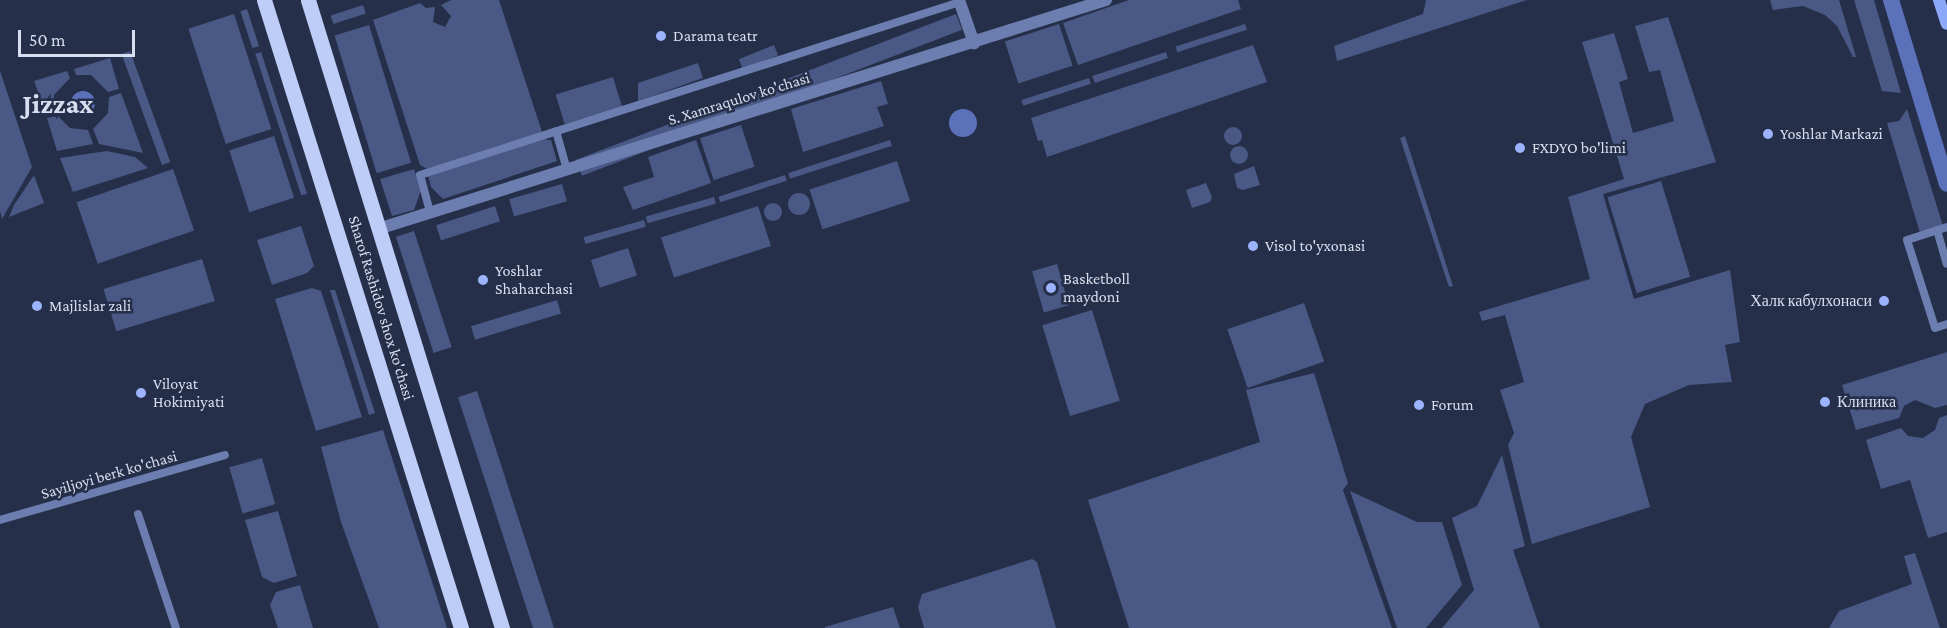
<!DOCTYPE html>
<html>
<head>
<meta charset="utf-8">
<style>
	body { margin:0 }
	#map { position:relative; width:1947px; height:628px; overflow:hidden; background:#262f49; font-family:"Crimson Pro",serif }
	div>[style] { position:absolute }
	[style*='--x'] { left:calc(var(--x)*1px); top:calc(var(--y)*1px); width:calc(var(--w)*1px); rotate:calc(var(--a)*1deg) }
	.green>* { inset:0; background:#495884; transform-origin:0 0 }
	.round { border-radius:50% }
	.water>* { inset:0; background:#5b72bb }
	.canal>* { height:16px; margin:-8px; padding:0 8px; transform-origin:8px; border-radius:8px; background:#5b72bb }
	.lane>* { height:8px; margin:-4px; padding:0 4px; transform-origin:4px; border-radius:4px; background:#6c7daf }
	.street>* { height:12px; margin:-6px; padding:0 6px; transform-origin:6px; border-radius:6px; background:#6c7daf }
	.secondary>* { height:12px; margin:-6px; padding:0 6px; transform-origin:6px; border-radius:6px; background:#8da8f8 }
	.primary>* { height:15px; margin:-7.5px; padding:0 7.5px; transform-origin:7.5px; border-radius:7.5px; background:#becdf7 }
	.dots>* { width:16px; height:16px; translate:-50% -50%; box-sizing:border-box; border:3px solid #262f49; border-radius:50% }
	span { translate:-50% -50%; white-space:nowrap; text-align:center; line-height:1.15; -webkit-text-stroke:5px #262f49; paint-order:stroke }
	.poi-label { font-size:16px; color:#d7deef }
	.left { translate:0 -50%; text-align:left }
	.right { translate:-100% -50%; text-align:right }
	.street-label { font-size:16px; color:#d7deef }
	.town-label { font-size:28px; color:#d7deef; font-weight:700 }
	.scale { position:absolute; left:18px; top:30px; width:117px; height:27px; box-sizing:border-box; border:3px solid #d7deef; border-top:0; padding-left:8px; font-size:18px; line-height:21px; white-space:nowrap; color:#d7deef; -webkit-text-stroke:4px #262f49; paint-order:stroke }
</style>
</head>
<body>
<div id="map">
	<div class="green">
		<div style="clip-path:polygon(451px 0,499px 0,542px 132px,427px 169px,420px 165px,373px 20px,420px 3px,426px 8px,435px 7px,433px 22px,445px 27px,451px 16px,441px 5px)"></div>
		<div style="clip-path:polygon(1129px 0,1238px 0,1241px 9px,1078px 65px,1063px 23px)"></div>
		<div style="clip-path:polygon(1426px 0,1527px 0,1337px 61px,1334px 46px,1423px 14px)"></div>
		<div style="clip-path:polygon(1770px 0,1839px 0,1856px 57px,1853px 57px,1837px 26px,1825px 15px,1803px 6px,1773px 10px)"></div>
		<div style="clip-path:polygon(1854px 0,1874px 0,1901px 93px,1882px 91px)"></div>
		<div style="left:363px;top:5px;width:9px;height:34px;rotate:72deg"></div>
		<div style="left:247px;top:9px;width:39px;height:7px;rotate:72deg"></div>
		<div style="left:234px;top:14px;width:121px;height:48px;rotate:72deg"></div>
		<div style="left:956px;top:14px;width:17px;height:407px;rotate:69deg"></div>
		<div style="clip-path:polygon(1668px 17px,1716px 162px,1603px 194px,1634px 299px,1730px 270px,1740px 342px,1725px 345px,1732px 382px,1689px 385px,1645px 404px,1631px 437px,1650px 507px,1532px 544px,1508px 445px,1514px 433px,1500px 390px,1524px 382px,1505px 315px,1482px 321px,1479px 312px,1590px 279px,1568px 197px,1624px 179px,1582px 42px,1614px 33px,1628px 79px,1619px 82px,1633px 133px,1674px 121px,1660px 70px,1649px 72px,1635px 26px)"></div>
		<div style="left:1059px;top:24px;width:44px;height:57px;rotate:72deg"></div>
		<div style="left:1245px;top:24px;width:6px;height:73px;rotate:72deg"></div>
		<div style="left:369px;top:25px;width:144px;height:36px;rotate:73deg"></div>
		<div style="left:774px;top:45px;width:11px;height:38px;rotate:68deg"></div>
		<div style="clip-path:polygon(1253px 45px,1267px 82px,1047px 157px,1042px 140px,1038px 141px,1031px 118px)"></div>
		<div style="left:130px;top:51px;width:118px;height:9px;rotate:70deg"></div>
		<div style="left:261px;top:52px;width:149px;height:6px;rotate:72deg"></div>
		<div style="clip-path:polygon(1166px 52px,1168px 58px,1095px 83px,1092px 76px)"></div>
		<div style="clip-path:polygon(110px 58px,119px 89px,108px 92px,91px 75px,76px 75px,74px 69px)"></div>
		<div style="clip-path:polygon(698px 63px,703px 78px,638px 101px,638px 83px)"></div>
		<div style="clip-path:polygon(0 71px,32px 167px,2px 219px,0 211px)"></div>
		<div style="clip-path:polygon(67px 71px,70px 78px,54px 95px,55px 110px,46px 113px,34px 81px)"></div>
		<div style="left:613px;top:77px;width:31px;height:60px;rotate:73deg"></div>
		<div style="left:1089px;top:78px;width:6px;height:71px;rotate:72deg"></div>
		<div style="clip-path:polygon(881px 81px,888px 104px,877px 107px,884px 126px,803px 152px,791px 109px)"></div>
		<div style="clip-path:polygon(121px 93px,143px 153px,99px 144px,93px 129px,108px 113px,109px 97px)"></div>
		<div style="clip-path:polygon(1907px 109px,1943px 226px,1920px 233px,1887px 123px,1899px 121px)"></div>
		<div style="clip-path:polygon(58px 116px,70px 128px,88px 130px,93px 144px,57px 151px,47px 118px)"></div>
		<div style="left:741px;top:125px;width:44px;height:43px;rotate:72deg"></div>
		<div class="round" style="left:1224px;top:127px;width:18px;height:18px"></div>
		<div style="left:274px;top:136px;width:65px;height:47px;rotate:72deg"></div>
		<div style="clip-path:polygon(1405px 136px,1453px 286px,1449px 287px,1400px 138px)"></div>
		<div style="clip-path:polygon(543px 139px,551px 140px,557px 161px,443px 199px,431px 187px,428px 175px)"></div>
		<div style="clip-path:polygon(696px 140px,711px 183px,633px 210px,623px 187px,654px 177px,648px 157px)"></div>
		<div style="left:890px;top:140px;width:6px;height:107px;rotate:72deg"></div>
		<div class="round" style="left:1230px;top:146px;width:18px;height:18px"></div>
		<div style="clip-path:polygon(107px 151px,135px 157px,148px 168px,73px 192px,60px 158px)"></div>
		<div style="left:897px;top:161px;width:42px;height:92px;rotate:72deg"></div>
		<div style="clip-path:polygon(1254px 166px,1260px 185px,1243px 190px,1237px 188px,1234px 174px)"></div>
		<div style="left:173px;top:169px;width:65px;height:102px;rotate:71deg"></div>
		<div style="clip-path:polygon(414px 169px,421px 190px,414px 210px,392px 216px,380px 179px)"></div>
		<div style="clip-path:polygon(34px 175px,44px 203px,9px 217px,14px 205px)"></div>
		<div style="left:785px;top:175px;width:6px;height:70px;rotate:72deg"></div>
		<div style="left:1661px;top:181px;width:100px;height:56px;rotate:73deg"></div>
		<div style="clip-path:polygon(1206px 183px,1212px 197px,1210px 202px,1192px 208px,1186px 190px)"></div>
		<div style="left:562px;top:184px;width:18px;height:55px;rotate:74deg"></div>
		<div class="round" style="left:788px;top:193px;width:22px;height:22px"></div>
		<div style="left:714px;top:197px;width:7px;height:71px;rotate:74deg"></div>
		<div class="round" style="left:764px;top:203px;width:18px;height:18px"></div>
		<div style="left:495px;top:206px;width:16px;height:62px;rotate:72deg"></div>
		<div style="left:758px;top:206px;width:42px;height:102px;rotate:72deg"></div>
		<div style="left:644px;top:220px;width:7px;height:63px;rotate:74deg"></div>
		<div style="clip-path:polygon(301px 226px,314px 266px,307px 273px,272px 285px,257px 240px)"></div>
		<div style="left:414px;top:231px;width:122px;height:19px;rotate:72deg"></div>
		<div style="left:628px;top:248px;width:29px;height:39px;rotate:72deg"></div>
		<div style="left:202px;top:259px;width:44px;height:103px;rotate:73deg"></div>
		<div style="left:1057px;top:264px;width:43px;height:26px;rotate:74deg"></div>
		<div style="clip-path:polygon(312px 288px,321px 291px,362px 417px,316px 431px,275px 299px)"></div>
		<div style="clip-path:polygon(330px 290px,335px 290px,375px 413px,369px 415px)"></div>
		<div style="left:557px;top:300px;width:14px;height:90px;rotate:73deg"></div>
		<div style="left:1304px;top:303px;width:62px;height:81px;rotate:71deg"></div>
		<div style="left:1092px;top:310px;width:95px;height:52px;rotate:73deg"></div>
		<div style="clip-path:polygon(1947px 352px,1947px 405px,1935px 408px,1915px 400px,1904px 406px,1899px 418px,1856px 430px,1842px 385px)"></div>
		<div style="clip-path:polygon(1314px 373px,1348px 483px,1343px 490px,1392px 628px,1129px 628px,1088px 500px,1260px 442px,1246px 390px)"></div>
		<div style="left:477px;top:391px;width:249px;height:20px;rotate:72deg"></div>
		<div style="clip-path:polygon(1947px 415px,1947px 532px,1928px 538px,1910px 480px,1881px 489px,1866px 440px,1901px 428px,1908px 436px,1923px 438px,1935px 430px,1939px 418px)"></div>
		<div style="clip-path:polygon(383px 430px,447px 628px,379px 628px,341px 522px,321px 447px)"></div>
		<div style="clip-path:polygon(1502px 455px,1525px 546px,1513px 550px,1540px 628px,1442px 628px,1474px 590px,1452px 518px,1477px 506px)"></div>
		<div style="left:262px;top:458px;width:48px;height:34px;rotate:74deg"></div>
		<div style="clip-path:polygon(1350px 491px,1417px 522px,1442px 522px,1462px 585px,1426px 628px,1397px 628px)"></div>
		<div style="clip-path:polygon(278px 511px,297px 576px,274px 583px,262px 577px,245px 520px)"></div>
		<div style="clip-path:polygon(1915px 553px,1940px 628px,1829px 628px,1839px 611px,1912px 584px,1904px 556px)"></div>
		<div style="clip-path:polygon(1032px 559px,1037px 562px,1056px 628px,924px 628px,918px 607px,922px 594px)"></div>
		<div style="clip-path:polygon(300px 585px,313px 628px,278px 628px,270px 605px,276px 592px)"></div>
		<div style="clip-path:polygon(893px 607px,900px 628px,825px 628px,825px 627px)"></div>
	</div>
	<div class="water">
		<div class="round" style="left:71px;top:91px;width:24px;height:24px"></div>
		<div class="round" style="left:949px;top:109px;width:28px;height:28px"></div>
	</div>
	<div class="canal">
		<div style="--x:1891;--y:0;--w:192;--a:73.1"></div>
	</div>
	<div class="lane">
		<div style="--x:556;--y:131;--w:41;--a:74.2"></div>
		<div style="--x:430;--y:212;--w:38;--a:-105"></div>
		<div style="--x:420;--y:175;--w:567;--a:-17.76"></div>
		<div style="--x:1947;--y:227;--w:42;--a:162"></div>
		<div style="--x:1907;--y:240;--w:92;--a:72.3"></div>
		<div style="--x:1935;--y:328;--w:13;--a:-18"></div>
		<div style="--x:1937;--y:230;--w:35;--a:74"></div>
		<div style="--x:138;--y:514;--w:120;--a:71.6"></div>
		<div style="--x:0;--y:520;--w:234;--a:-16.1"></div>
	</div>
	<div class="street">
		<div style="--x:959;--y:0;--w:46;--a:70.8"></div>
		<div style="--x:381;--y:228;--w:760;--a:-17.46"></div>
	</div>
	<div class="secondary">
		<div style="--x:1939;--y:0;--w:25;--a:72"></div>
	</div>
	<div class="primary">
		<div style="--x:264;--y:0;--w:658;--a:72.58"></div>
		<div style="--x:308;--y:0;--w:657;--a:72.83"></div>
	</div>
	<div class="dots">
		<div style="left:661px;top:36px;background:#9bb4fd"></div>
		<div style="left:1768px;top:134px;background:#9bb4fd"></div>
		<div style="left:1520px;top:148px;background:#9bb4fd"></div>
		<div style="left:1253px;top:246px;background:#9bb4fd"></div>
		<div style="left:483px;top:280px;background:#9bb4fd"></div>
		<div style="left:1051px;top:288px;background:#9bb4fd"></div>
		<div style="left:1884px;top:301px;background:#9bb4fd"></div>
		<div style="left:37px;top:306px;background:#9bb4fd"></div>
		<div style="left:141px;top:393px;background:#9bb4fd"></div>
		<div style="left:1825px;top:402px;background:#9bb4fd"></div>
		<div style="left:1419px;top:405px;background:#9bb4fd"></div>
	</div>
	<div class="poi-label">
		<span class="left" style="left:673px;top:36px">Darama teatr</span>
		<span class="left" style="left:1780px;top:134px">Yoshlar Markazi</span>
		<span class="left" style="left:1532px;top:148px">FXDYO bo'limi</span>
		<span class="left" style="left:1265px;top:246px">Visol to'yxonasi</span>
		<span class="left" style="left:495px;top:280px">Yoshlar<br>Shaharchasi</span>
		<span class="left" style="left:1063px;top:288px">Basketboll<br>maydoni</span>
		<span class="right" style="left:1872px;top:301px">Халк кабулхонаси</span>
		<span class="left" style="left:49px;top:306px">Majlislar zali</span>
		<span class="left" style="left:153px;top:393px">Viloyat<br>Hokimiyati</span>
		<span class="left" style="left:1837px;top:402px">Клиника</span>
		<span class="left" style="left:1431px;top:405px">Forum</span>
	</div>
	<div class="street-label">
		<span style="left:739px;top:99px;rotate:-17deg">S. Xamraqulov ko'chasi</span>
		<span style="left:381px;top:308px;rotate:73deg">Sharof Rashidov shox ko'chasi</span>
		<span style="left:109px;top:475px;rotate:-16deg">Sayiljoyi berk ko'chasi</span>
	</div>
	<div class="town-label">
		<span style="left:58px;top:104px">Jizzax</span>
	</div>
	<div class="scale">50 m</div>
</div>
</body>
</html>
